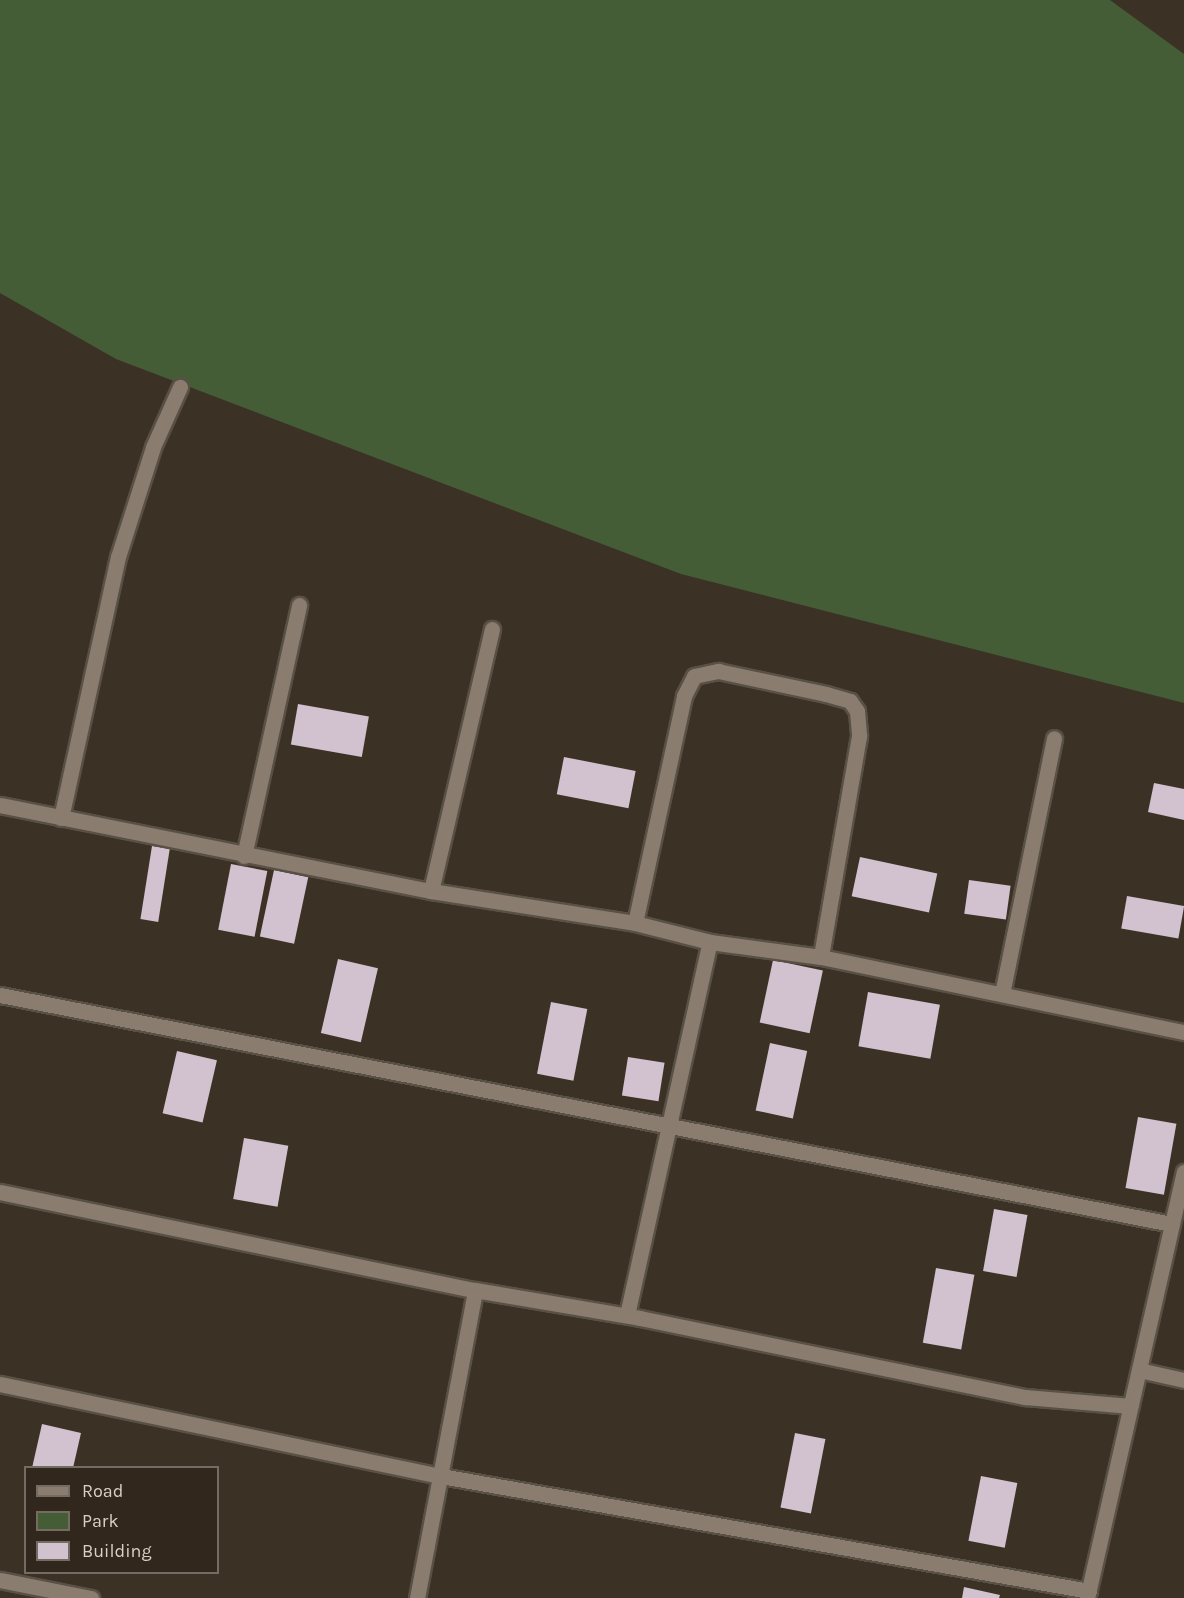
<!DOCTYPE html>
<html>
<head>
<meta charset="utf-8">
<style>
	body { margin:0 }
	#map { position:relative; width:1184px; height:1598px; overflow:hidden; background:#3c3125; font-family:Karla,sans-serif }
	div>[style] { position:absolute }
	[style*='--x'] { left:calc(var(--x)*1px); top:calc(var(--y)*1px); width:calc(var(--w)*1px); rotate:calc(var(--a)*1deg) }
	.green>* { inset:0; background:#445d37 }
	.building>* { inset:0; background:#d2c1cf; transform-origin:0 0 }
	.roads { filter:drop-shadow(2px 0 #595046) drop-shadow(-2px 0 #595046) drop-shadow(0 2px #595046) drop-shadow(0 -2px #595046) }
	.minor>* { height:15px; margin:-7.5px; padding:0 7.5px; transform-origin:7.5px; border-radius:7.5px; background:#8a7d6f }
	span { translate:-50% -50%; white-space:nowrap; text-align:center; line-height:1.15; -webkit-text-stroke:6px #32271c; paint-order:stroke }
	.legend { position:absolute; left:24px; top:1466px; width:195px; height:108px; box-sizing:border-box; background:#32271c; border:2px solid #746b61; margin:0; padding:8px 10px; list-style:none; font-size:18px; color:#d7d0c8 }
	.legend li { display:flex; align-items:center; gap:12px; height:30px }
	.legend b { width:30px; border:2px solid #746b61 }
</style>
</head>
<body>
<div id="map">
	<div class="green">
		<div style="clip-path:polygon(0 0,1110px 0,1184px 54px,1184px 703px,681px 574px,116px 359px,0 293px)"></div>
	</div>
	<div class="building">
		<div style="left:298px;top:704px;width:72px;height:41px;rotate:10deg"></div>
		<div style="left:564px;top:757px;width:73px;height:38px;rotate:11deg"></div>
		<div style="clip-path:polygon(1154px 783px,1184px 789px,1184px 820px,1148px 812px)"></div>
		<div style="left:152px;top:846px;width:18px;height:74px;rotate:9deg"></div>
		<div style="left:860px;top:857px;width:79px;height:40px;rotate:12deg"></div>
		<div style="left:231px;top:864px;width:37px;height:67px;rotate:11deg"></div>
		<div style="left:274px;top:870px;width:35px;height:68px;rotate:12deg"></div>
		<div style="left:969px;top:880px;width:42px;height:34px;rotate:8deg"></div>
		<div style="left:1127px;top:896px;width:58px;height:33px;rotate:10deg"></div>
		<div style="left:338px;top:959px;width:41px;height:76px;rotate:13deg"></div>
		<div style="left:773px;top:960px;width:51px;height:64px;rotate:12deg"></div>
		<div style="left:868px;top:992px;width:73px;height:55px;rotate:10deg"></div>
		<div style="left:551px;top:1002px;width:37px;height:73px;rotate:11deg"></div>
		<div style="left:770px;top:1043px;width:38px;height:69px;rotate:12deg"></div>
		<div style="left:177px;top:1051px;width:41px;height:64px;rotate:13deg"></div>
		<div style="left:628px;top:1057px;width:37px;height:39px;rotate:9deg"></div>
		<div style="left:1138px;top:1117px;width:39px;height:72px;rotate:10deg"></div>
		<div style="left:244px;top:1138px;width:45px;height:62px;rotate:10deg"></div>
		<div style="left:994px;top:1209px;width:34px;height:63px;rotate:10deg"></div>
		<div style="left:936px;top:1268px;width:39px;height:76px;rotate:10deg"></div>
		<div style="clip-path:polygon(42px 1424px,81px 1433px,73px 1468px,32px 1468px)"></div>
		<div style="left:795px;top:1433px;width:31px;height:76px;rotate:11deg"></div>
		<div style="left:981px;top:1476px;width:37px;height:66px;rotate:11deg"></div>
		<div style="clip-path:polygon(964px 1587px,1000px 1595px,999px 1598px,962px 1598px)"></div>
	</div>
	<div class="roads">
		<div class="minor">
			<div style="--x:0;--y:805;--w:439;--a:11.3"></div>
			<div style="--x:431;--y:891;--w:206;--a:8.9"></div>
			<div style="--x:635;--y:923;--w:77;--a:14.2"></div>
			<div style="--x:710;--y:942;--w:112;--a:7.7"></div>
			<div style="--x:821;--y:957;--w:371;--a:11.7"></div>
			<div style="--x:61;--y:818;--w:267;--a:-77.7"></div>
			<div style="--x:118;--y:557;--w:115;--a:-72.3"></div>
			<div style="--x:153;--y:447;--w:66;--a:-65.8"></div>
			<div style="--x:244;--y:856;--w:257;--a:-77.6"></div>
			<div style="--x:431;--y:891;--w:269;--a:-76.9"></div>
			<div style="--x:635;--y:923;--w:232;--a:-77.8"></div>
			<div style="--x:684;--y:696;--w:22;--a:-63"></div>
			<div style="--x:694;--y:676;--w:25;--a:-12"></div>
			<div style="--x:718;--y:671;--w:110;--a:12"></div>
			<div style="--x:826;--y:694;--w:25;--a:16"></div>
			<div style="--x:850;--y:701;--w:12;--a:55"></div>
			<div style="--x:857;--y:711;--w:25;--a:85"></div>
			<div style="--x:859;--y:736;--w:224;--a:99.8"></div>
			<div style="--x:1002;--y:994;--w:261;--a:-78.5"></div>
			<div style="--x:0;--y:995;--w:1194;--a:11.06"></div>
			<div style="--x:0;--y:1192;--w:485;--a:11.7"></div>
			<div style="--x:475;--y:1290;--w:167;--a:9.6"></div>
			<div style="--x:640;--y:1318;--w:393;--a:11.6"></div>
			<div style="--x:1025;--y:1397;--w:106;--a:4.9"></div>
			<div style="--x:627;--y:1315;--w:382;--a:-77.5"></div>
			<div style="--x:1139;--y:1370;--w:46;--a:12.5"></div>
			<div style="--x:0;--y:1384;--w:450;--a:11.8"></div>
			<div style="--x:441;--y:1476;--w:658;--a:10.06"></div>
			<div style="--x:0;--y:1580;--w:93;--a:11.2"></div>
			<div style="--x:417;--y:1598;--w:313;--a:-79.3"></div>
			<div style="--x:1087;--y:1598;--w:437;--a:-77.2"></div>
		</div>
	</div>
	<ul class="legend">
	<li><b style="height:8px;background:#8a7d6f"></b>Road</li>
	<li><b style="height:16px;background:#445d37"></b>Park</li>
	<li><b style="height:16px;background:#d2c1cf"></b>Building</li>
	</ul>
</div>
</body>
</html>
